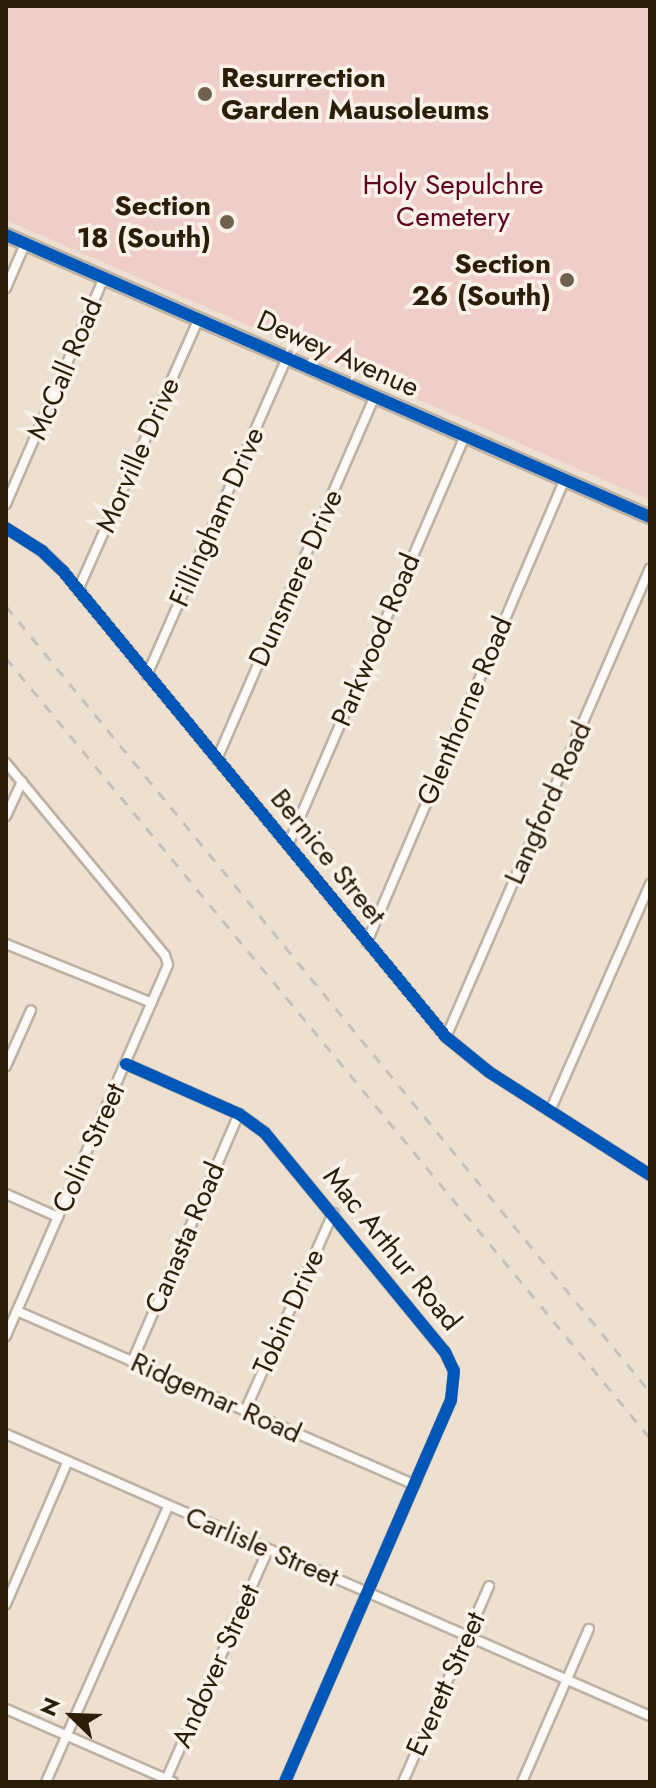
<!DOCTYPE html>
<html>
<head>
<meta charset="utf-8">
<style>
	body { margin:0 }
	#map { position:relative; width:656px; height:1788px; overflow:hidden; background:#ede0d1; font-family:Jost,sans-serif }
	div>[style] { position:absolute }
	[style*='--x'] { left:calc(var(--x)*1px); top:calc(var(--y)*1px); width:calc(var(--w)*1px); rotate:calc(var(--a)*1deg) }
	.green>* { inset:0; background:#efcdc9 }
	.roads { filter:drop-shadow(2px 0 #bfb1a2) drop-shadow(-2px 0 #bfb1a2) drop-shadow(0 2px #bfb1a2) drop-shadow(0 -2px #bfb1a2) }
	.minor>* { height:8px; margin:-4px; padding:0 4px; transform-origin:4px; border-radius:4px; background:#fcfaf8 }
	.primary>* { height:12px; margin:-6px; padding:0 6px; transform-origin:6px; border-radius:6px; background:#fcfaf8 }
	.rail>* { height:3px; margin-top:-1.5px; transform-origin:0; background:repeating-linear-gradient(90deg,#c5c1bd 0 10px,transparent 0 20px) }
	.cycleway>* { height:12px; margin:-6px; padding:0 6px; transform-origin:6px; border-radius:6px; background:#0057b8 }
	.dots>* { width:22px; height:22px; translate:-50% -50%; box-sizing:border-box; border:4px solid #faf1e8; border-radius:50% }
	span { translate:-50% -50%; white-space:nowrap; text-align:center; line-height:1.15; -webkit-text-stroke:7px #faf1e8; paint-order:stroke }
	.poi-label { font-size:28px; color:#2c1d09; font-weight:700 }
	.left { translate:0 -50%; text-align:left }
	.right { translate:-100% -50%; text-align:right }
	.park-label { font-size:28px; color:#5d0420 }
	.street-label { font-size:28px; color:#2c1d09 }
	.frame { position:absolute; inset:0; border:8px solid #2c1d09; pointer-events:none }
	.north { position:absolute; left:32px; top:1676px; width:80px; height:80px; -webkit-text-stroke:6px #faf1e8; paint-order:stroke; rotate:293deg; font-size:22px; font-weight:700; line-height:32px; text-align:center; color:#2c1d09 }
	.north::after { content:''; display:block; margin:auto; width:28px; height:36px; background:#2c1d09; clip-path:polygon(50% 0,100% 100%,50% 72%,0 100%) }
</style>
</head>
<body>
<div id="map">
	<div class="green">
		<div style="clip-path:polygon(6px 6px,650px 6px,650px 500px,6px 220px)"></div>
	</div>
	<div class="roads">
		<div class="minor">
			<div style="--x:6;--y:288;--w:48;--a:-66.6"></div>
			<div style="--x:6;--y:504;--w:247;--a:-66.6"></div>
			<div style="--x:6;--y:528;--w:43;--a:32.6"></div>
			<div style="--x:42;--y:551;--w:28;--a:44"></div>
			<div style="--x:62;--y:570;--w:605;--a:50.57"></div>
			<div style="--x:446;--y:1037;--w:55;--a:39.1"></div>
			<div style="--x:489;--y:1072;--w:191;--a:32.6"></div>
			<div style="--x:78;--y:590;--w:295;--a:-66"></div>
			<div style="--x:147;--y:675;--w:347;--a:-66.2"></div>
			<div style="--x:217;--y:759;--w:396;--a:-66.5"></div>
			<div style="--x:6;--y:763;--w:249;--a:50.4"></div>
			<div style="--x:165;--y:955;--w:10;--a:73"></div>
			<div style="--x:168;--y:965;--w:405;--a:113.6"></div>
			<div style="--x:6;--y:816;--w:38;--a:-65"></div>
			<div style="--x:288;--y:845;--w:446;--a:-66.6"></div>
			<div style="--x:367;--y:942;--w:501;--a:-66.86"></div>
			<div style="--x:6;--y:944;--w:157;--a:22"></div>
			<div style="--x:446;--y:1037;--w:511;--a:-66.49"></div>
			<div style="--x:126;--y:1064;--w:124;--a:23.9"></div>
			<div style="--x:239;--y:1114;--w:32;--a:36"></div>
			<div style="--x:265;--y:1133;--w:283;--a:50.6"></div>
			<div style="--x:445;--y:1352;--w:21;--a:65"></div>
			<div style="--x:454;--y:1371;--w:29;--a:96"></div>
			<div style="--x:451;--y:1400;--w:417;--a:113.5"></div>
			<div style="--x:6;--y:1066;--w:61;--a:-65.9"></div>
			<div style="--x:550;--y:1111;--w:248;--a:-66.2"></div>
			<div style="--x:6;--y:1194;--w:57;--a:23.9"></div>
			<div style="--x:17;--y:1311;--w:434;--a:23.6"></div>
			<div style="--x:132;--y:1362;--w:270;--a:-66.7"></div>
			<div style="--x:245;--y:1411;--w:217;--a:-66"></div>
			<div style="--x:6;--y:1434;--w:703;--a:23.65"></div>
			<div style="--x:6;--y:1604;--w:156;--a:-66.6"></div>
			<div style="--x:6;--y:1709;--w:182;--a:23.6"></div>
			<div style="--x:46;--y:1782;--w:301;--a:-66.1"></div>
			<div style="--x:165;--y:1782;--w:254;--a:-66.1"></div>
			<div style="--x:403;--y:1782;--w:214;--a:-66.3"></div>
			<div style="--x:522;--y:1782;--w:167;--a:-66.4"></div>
		</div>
		<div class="primary">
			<div style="--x:6;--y:235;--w:703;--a:23.65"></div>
		</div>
	</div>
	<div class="rail">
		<div style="--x:6;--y:606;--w:1016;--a:50.67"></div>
		<div style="--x:6;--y:658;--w:1012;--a:50.46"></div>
	</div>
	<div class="cycleway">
		<div style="--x:6;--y:235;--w:703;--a:23.65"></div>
		<div style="--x:6;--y:528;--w:43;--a:32.6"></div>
		<div style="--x:42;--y:551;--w:28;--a:44"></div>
		<div style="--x:62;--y:570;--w:605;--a:50.57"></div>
		<div style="--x:446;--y:1037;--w:55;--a:39.1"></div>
		<div style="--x:489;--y:1072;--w:191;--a:32.6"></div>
		<div style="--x:126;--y:1064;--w:124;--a:23.9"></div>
		<div style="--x:239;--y:1114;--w:32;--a:36"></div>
		<div style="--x:265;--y:1133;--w:283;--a:50.6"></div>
		<div style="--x:445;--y:1352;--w:21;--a:65"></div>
		<div style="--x:454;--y:1371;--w:29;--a:96"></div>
		<div style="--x:451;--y:1400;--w:417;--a:113.5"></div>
	</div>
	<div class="dots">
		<div style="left:205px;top:94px;background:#70614f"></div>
		<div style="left:227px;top:222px;background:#70614f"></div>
		<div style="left:567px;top:280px;background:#70614f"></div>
	</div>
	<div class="poi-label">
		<span class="left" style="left:221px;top:94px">Resurrection<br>Garden Mausoleums</span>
		<span class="right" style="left:211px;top:222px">Section<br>18 (South)</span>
		<span class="right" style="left:551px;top:280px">Section<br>26 (South)</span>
	</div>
	<div class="park-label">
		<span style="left:453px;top:201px">Holy Sepulchre<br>Cemetery</span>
	</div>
	<div class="street-label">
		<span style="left:338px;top:354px;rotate:24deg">Dewey Avenue</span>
		<span style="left:65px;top:369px;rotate:-67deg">McCall Road</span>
		<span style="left:138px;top:455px;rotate:-66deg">Morville Drive</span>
		<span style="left:217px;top:517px;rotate:-66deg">Fillingham Drive</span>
		<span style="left:296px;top:578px;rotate:-66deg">Dunsmere Drive</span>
		<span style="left:376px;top:640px;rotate:-67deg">Parkwood Road</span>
		<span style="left:465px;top:711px;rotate:-67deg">Glenthorne Road</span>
		<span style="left:548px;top:803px;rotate:-66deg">Langford Road</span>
		<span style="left:328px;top:857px;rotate:51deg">Bernice Street</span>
		<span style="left:89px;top:1148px;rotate:-66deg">Colin Street</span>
		<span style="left:185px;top:1238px;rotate:-67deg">Canasta Road</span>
		<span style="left:392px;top:1249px;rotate:51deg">Mac Arthur Road</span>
		<span style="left:289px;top:1312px;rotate:-66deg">Tobin Drive</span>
		<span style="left:216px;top:1398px;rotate:24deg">Ridgemar Road</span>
		<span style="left:262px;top:1547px;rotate:23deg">Carlisle Street</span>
		<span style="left:216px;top:1666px;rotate:-66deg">Andover Street</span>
		<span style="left:446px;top:1684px;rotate:-66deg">Everett Street</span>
	</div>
	<div class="frame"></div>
	<div class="north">N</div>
</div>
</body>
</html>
